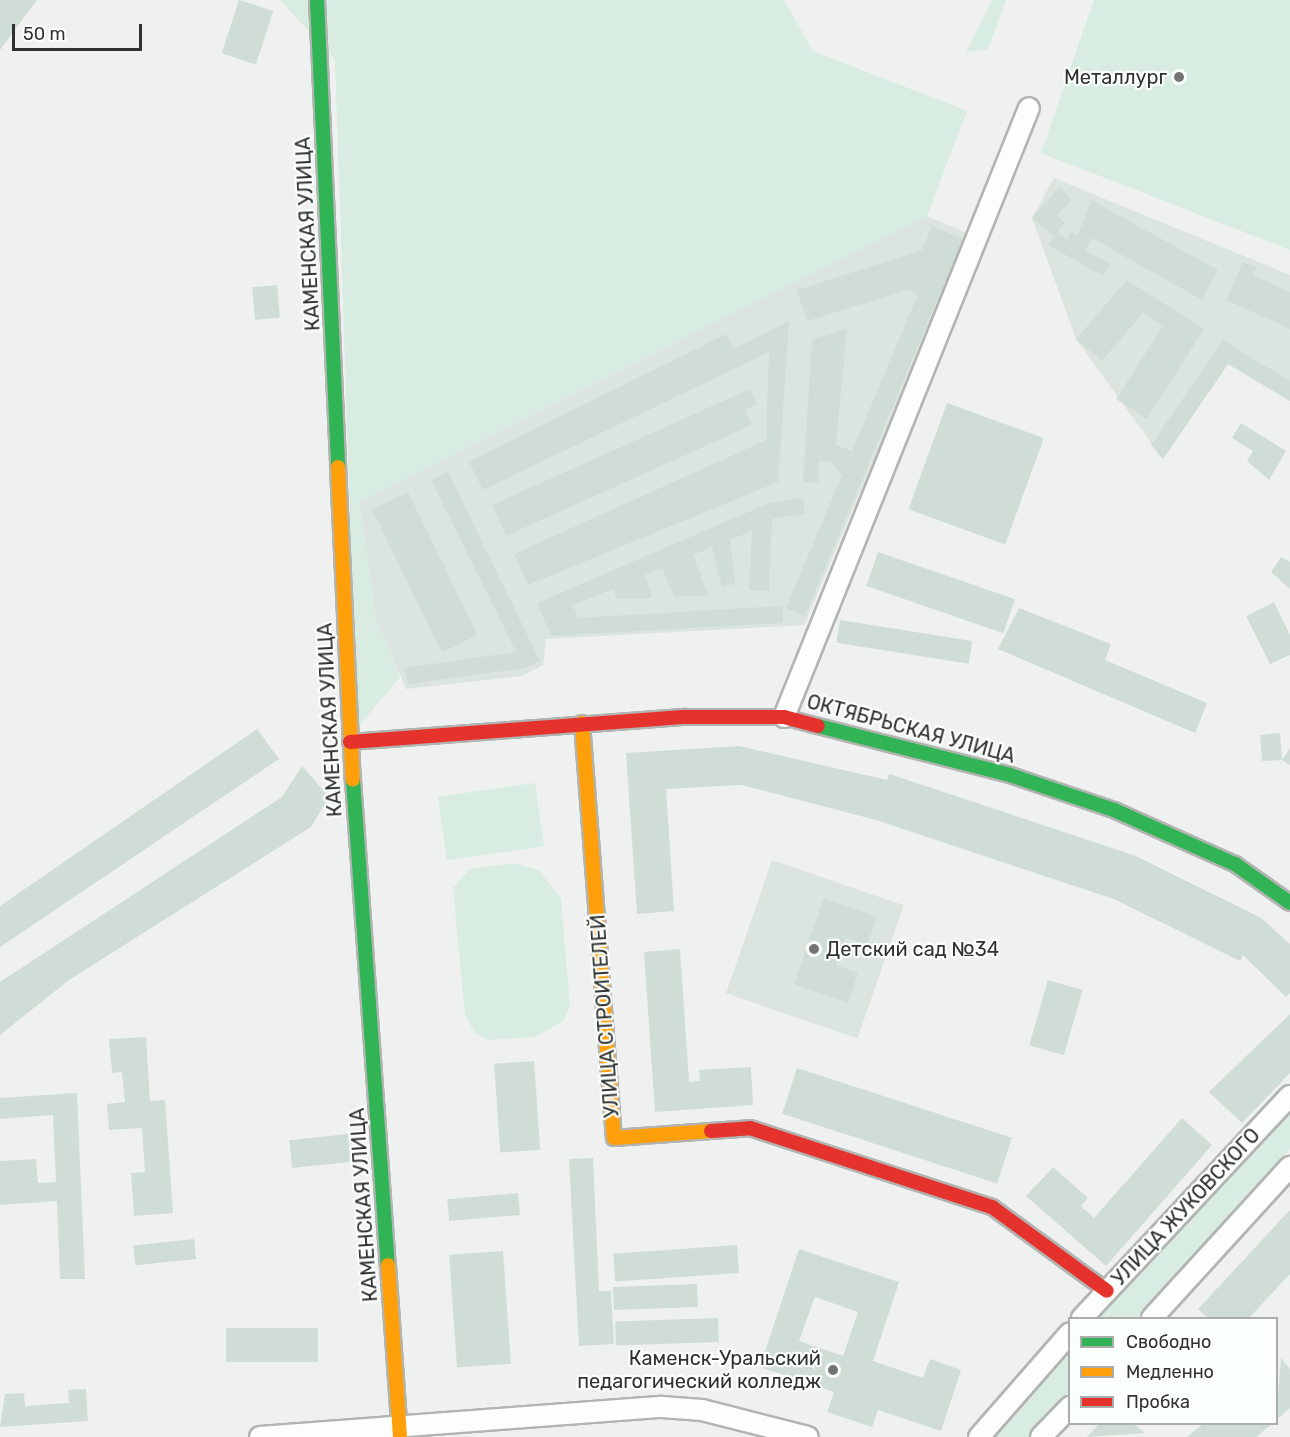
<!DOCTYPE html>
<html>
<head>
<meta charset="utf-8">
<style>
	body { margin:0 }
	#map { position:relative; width:1290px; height:1437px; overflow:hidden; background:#eef1ef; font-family:Rubik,sans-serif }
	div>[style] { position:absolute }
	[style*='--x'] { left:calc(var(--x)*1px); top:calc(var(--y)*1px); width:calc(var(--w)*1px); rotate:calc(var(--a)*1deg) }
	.built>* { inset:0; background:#dce4df; transform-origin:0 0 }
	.green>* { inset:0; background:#d8ece1; transform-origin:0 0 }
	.building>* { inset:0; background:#d0ddd6; transform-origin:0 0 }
	.roads { filter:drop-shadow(2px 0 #b2b4b2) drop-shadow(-2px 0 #b2b4b2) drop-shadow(0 2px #b2b4b2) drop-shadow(0 -2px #b2b4b2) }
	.street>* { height:20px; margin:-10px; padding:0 10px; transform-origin:10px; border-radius:10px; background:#fcfdfd }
	.fast>* { height:14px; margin:-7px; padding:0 7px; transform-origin:7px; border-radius:7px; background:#30b455 }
	.slow>* { height:14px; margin:-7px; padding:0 7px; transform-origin:7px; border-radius:7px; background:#ff9f0a }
	.jam>* { height:14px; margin:-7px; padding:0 7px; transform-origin:7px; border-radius:7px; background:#e5322d }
	.dots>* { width:16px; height:16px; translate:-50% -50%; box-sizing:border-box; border:3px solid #fbfffd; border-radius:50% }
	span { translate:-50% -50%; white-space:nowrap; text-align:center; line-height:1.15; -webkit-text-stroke:4.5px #fbfffd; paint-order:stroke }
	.poi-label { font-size:20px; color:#303231 }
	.right { translate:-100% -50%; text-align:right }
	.left { translate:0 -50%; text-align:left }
	.street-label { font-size:20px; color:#303231 }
	.legend { position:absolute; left:1068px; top:1317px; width:210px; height:108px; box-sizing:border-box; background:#fbfffd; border:2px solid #aaadab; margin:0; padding:8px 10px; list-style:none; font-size:18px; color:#303231 }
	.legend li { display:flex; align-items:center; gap:12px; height:30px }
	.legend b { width:30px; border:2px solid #aaadab }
	.scale { position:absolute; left:12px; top:24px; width:130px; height:27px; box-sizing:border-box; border:3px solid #303231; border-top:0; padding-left:8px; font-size:18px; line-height:21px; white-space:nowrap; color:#303231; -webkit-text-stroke:4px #fbfffd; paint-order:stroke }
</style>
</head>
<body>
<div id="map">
	<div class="built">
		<div style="clip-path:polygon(1054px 178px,1290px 275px,1290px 401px,1228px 364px,1163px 459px,1076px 339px,1032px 218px)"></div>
		<div style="clip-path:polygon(927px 216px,969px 234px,804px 625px,546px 639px,543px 665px,522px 676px,406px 689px,376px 620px,359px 502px)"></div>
		<div style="left:772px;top:860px;width:139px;height:141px;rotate:19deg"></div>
	</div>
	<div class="green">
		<div style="clip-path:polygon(280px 0,784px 0,813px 51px,967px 111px,927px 216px,359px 502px,376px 620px,400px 677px,357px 728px,335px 60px)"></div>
		<div style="clip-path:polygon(992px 0,1006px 0,988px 49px,966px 52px)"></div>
		<div style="clip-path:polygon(1094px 0,1290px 0,1290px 250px,1041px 153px)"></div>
		<div style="left:535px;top:783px;width:64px;height:98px;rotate:82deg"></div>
		<div style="clip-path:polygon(513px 863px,539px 870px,561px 899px,570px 1007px,563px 1021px,535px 1037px,488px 1040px,475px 1033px,465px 1015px,453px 888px,470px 869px)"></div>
		<div style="clip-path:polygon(1290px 1106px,1290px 1149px,1137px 1318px,1099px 1318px)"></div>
		<div style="clip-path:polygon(1069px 1351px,1069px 1394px,1031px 1437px,992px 1437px)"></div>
	</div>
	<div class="building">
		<div style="clip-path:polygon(0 0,37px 0,0 50px)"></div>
		<div style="left:239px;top:0;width:36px;height:56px;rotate:18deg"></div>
		<div style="clip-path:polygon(1059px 187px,1072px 199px,1057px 216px,1065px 223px,1057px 233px,1067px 239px,1071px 232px,1078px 235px,1091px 200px,1218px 270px,1202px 300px,1092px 238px,1085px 250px,1110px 264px,1103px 276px,1048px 245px,1053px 236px,1032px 218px)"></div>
		<div style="clip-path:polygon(932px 226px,963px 239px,805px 616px,786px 608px,842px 475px,831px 462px,819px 461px,818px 483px,803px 482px,812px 339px,847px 329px,836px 445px,852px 451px,918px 294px,908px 290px,807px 321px,797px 290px,922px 250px)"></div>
		<div style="clip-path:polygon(1243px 262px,1257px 267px,1253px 275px,1290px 292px,1290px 329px,1226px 300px)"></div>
		<div style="clip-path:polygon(1127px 280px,1204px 329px,1147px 419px,1116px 399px,1163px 326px,1143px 313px,1102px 361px,1076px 339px)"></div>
		<div style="left:277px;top:285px;width:33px;height:25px;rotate:85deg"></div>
		<div style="clip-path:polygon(789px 321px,778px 482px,528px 585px,514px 554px,766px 440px,769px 352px,483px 490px,469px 462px,726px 334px,733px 349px)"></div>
		<div style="clip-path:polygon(1223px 340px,1290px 381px,1290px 401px,1228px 364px,1163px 459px,1151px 445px)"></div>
		<div style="clip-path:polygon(750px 389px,757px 405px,745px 410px,752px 425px,506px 536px,492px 505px)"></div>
		<div style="left:947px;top:403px;width:103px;height:113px;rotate:20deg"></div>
		<div style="clip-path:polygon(1241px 423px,1286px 451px,1269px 480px,1247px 461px,1253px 451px,1232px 438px)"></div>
		<div style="clip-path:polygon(448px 472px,540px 661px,525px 668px,408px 684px,404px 668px,516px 652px,431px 480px)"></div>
		<div style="left:408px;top:492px;width:159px;height:40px;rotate:64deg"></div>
		<div style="clip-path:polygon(803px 497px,805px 514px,772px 519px,769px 591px,749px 590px,752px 531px,730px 540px,735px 584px,722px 587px,712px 547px,693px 555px,708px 595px,674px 597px,662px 568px,645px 575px,652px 598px,617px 599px,613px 589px,573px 605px,578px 618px,782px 606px,783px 623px,551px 636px,537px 603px,769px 503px)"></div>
		<div style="left:878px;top:552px;width:145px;height:36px;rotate:19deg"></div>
		<div style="clip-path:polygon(1281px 557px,1290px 562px,1290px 589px,1271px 572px)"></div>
		<div style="clip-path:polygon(1274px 602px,1290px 635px,1290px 655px,1270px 664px,1246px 616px)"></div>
		<div style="clip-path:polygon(1019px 608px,1111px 644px,1105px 660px,1207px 703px,1195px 733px,998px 649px)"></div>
		<div style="left:840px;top:620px;width:134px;height:23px;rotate:9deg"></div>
		<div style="clip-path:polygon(257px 729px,279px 759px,0 947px,0 906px)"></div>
		<div style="clip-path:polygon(1280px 733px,1282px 760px,1290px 748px,1290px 765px,1282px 760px,1262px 761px,1260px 735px)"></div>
		<div style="clip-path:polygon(739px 746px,887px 780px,889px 774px,1136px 856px,1261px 918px,1290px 944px,1290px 993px,1286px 997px,1243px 955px,1240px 961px,1114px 899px,876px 820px,742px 785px,666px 789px,674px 911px,637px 914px,626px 753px)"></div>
		<div style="clip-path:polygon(302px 766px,329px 797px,311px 827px,69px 980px,0 1035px,0 982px,282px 797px)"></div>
		<div style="clip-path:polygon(824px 898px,877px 917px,867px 945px,845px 938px,836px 965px,858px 973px,848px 1003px,794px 984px)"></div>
		<div style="clip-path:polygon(680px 949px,689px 1082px,700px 1081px,699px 1070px,751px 1067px,753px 1105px,655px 1112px,644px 952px)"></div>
		<div style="left:1048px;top:980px;width:36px;height:68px;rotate:16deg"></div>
		<div style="clip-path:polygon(1290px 1014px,1290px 1073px,1242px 1123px,1209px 1092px)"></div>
		<div style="clip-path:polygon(146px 1037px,150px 1101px,165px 1100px,173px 1213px,134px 1216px,131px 1173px,145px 1172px,142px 1128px,109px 1130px,107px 1104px,125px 1102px,122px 1072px,112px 1073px,109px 1039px)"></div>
		<div style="left:534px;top:1061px;width:89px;height:40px;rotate:86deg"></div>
		<div style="left:797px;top:1068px;width:226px;height:48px;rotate:18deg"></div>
		<div style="clip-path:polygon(77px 1093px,85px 1279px,60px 1279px,57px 1201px,0 1205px,0 1161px,36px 1159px,38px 1183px,56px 1182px,53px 1115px,0 1119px,0 1098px)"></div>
		<div style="clip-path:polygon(1182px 1118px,1212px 1145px,1106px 1266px,1026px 1196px,1053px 1167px,1088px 1198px,1081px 1206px,1094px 1218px)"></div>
		<div style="left:348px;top:1134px;width:28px;height:59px;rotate:84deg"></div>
		<div style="clip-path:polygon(593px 1158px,599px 1291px,611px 1291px,614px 1344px,579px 1346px,569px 1159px)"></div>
		<div style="left:518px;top:1193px;width:22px;height:71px;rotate:85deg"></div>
		<div style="clip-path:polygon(1290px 1210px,1290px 1274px,1249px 1318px,1208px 1318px,1198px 1309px)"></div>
		<div style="left:194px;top:1239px;width:20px;height:61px;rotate:84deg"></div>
		<div style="left:737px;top:1245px;width:28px;height:124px;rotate:86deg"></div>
		<div style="clip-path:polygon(evenodd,799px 1249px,899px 1282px,873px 1361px,923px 1378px,930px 1359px,961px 1370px,941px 1431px,878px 1410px,872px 1427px,827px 1412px,834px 1392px,760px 1367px,799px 1249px,815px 1297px,858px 1312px,843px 1356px,799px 1341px,815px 1297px)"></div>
		<div style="left:503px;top:1251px;width:113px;height:54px;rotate:86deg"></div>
		<div style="left:697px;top:1284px;width:23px;height:84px;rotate:88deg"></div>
		<div style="left:718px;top:1318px;width:24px;height:103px;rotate:88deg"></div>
		<div style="left:318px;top:1328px;width:34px;height:92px;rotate:90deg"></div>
		<div style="clip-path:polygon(1281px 1358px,1290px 1369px,1290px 1408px,1276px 1420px)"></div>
		<div style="clip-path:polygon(86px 1389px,88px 1421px,0 1427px,5px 1394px,24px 1393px,25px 1406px,69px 1403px,68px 1390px)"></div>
		<div style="clip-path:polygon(1099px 1424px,1134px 1424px,1145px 1433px,1087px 1437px)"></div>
		<div style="clip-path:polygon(1203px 1424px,1272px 1424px,1256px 1437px,1187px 1437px)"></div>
	</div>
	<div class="roads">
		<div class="street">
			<div style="--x:784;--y:717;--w:656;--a:-68.09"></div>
			<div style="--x:1082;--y:1318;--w:304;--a:-46.9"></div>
			<div style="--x:1152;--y:1318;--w:205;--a:-47.6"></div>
			<div style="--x:260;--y:1437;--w:403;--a:-4.3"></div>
			<div style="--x:662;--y:1407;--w:40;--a:4.3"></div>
			<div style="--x:702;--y:1410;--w:109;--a:14.3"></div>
			<div style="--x:979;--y:1437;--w:138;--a:-48.8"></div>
			<div style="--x:1041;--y:1437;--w:42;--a:-46"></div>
		</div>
		<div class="fast">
			<div style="--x:317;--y:0;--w:467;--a:87.4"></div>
			<div style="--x:818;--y:726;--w:198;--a:14.3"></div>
			<div style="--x:1010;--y:775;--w:110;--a:18.6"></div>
			<div style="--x:1114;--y:810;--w:133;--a:24.1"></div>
			<div style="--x:1235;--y:864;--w:67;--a:35.3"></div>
			<div style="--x:353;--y:780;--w:486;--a:85.9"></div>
		</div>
		<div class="slow">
			<div style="--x:338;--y:467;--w:313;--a:87.3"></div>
			<div style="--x:582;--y:723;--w:416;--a:85.6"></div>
			<div style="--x:614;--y:1138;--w:97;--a:-4.1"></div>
			<div style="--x:388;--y:1265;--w:172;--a:86"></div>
		</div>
		<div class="jam">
			<div style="--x:350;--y:742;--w:337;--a:-4.3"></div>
			<div style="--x:686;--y:717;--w:98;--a:0"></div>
			<div style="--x:784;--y:717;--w:35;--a:15"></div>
			<div style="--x:711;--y:1131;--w:39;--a:-4"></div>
			<div style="--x:750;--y:1128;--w:255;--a:18.1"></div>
			<div style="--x:992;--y:1207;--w:142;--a:36.1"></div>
		</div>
	</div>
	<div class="dots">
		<div style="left:1179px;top:77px;background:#727574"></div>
		<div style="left:814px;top:949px;background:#727574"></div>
		<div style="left:833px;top:1370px;background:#727574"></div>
	</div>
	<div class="poi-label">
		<span class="right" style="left:1167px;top:77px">Металлург</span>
		<span class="left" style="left:826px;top:949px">Детский сад №34</span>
		<span class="right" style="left:821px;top:1370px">Каменск-Уральский<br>педагогический колледж</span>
	</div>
	<div class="street-label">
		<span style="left:308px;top:234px;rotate:-93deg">КАМЕНСКАЯ УЛИЦА</span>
		<span style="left:330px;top:720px;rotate:-93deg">КАМЕНСКАЯ УЛИЦА</span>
		<span style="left:911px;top:729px;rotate:15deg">ОКТЯБРЬСКАЯ УЛИЦА</span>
		<span style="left:605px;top:1016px;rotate:-94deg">УЛИЦА СТРОИТЕЛЕЙ</span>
		<span style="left:364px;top:1205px;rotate:-94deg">КАМЕНСКАЯ УЛИЦА</span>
		<span style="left:1186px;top:1207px;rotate:-47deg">УЛИЦА ЖУКОВСКОГО</span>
	</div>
	<ul class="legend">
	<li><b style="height:8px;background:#30b455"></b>Свободно</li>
	<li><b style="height:8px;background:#ff9f0a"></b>Медленно</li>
	<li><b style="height:8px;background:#e5322d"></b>Пробка</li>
	</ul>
	<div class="scale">50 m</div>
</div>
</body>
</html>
